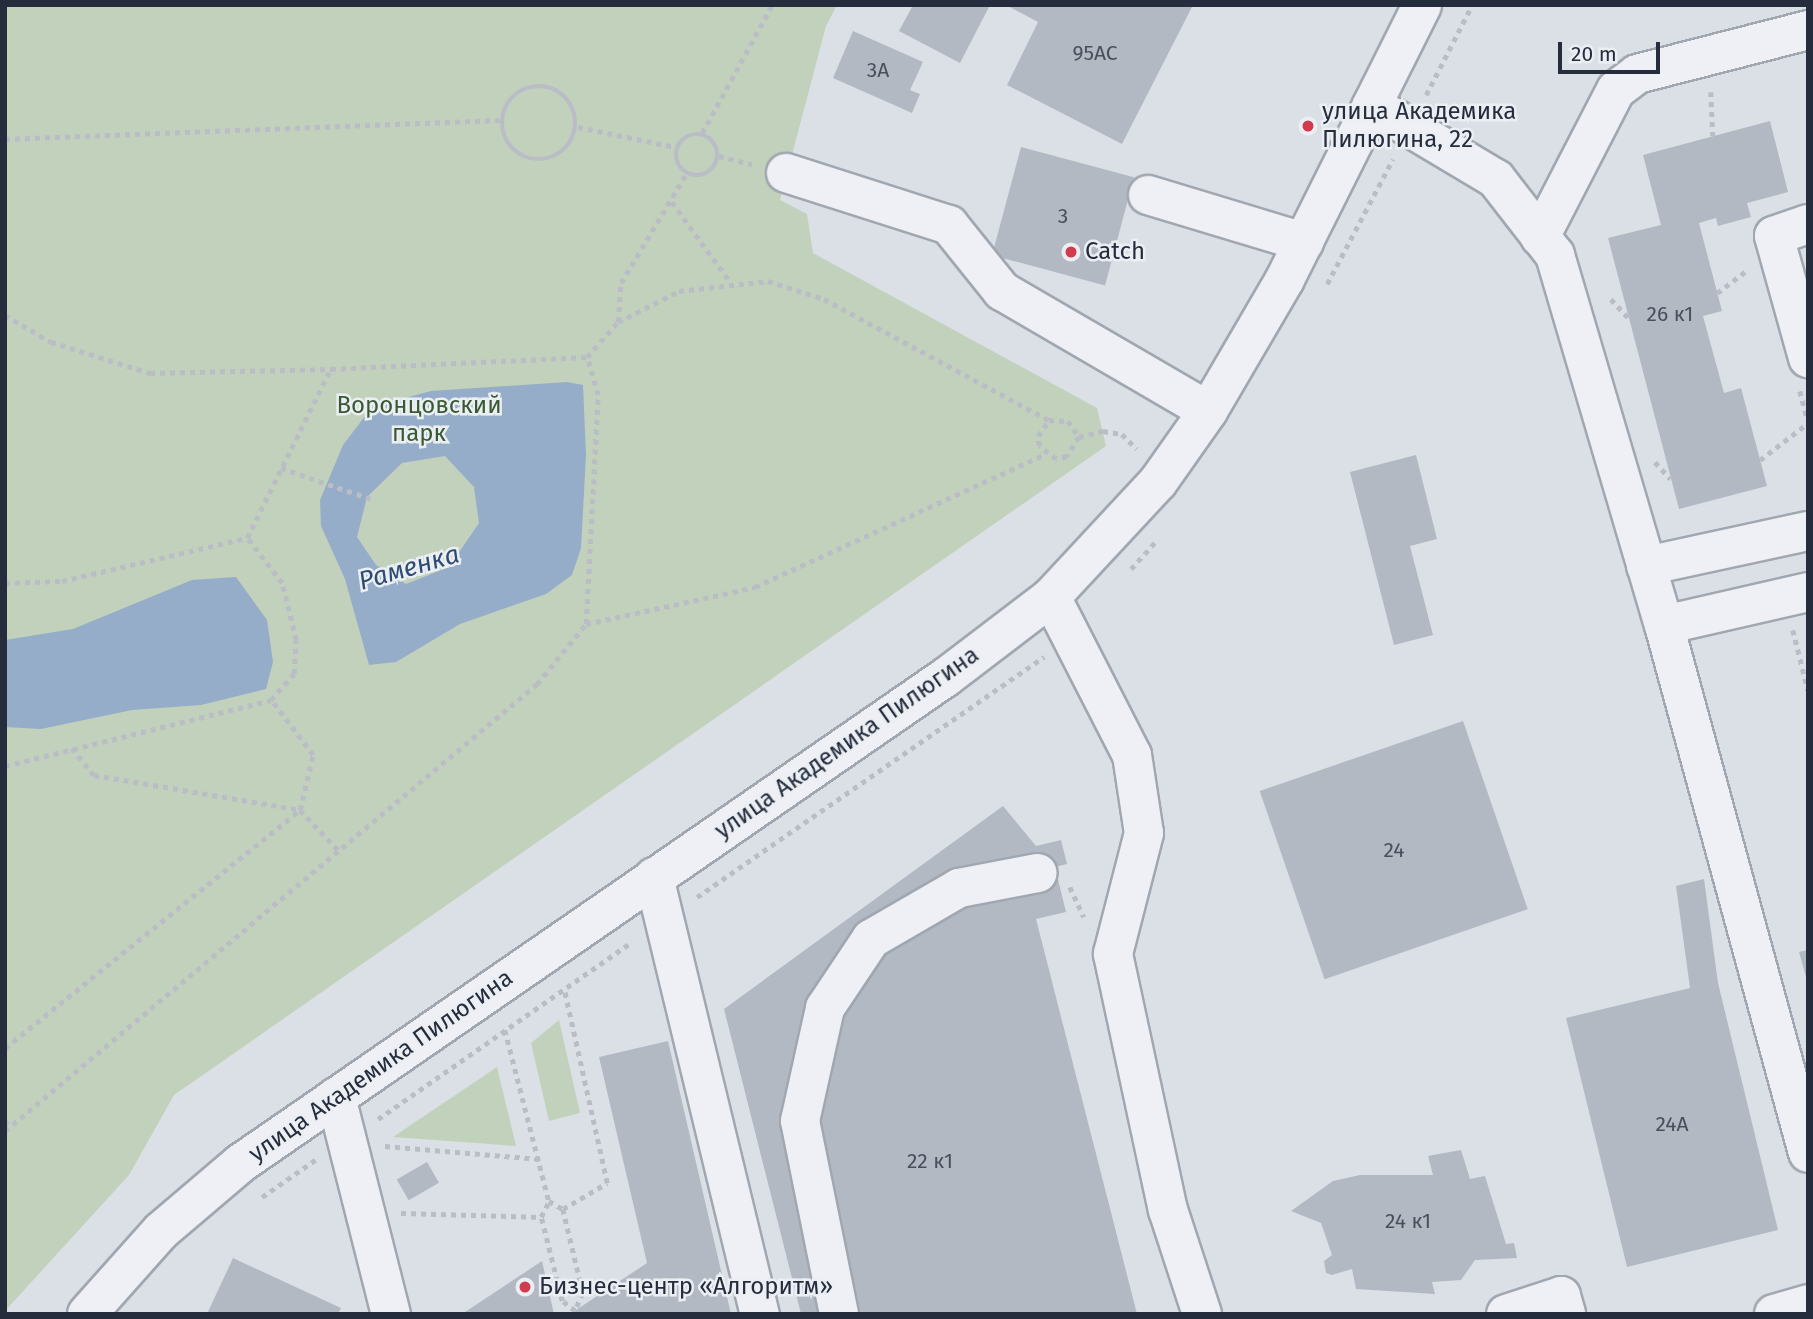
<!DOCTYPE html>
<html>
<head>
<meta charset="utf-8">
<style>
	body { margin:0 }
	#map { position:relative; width:1813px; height:1319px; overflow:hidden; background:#dbe0e6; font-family:"Fira Sans",sans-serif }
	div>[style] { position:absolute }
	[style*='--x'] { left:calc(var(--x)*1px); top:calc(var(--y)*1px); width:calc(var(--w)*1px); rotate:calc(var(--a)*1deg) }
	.green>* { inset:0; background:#c1d1bc }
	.water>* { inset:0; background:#95adc8 }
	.building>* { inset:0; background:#b3b9c3; transform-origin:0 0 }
	.path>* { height:4.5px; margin-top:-2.25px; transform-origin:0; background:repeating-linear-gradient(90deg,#babdc5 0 5px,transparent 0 10px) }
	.path>.ring { margin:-2.25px; padding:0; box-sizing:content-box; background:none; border:4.5px solid #babdc5; border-radius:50% }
	.roads { filter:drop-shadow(2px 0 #a1a7b0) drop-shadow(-2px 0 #a1a7b0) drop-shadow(0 2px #a1a7b0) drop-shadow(0 -2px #a1a7b0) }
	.minor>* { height:38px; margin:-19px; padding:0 19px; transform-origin:19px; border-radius:19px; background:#eef0f5 }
	.dots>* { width:19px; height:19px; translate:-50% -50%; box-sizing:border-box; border:4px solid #ebeff4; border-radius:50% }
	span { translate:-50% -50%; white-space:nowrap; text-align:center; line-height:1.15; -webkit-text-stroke:5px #ebeff4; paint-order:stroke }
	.number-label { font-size:21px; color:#48505e }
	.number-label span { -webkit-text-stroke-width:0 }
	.poi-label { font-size:24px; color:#252d3d }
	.left { translate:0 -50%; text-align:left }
	.park-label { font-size:24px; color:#395932 }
	.street-label { font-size:24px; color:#252d3d }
	.water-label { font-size:26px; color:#2e4b72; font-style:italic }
	.frame { position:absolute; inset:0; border:7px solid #252d3d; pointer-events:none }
	.scale { position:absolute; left:1558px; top:42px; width:102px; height:32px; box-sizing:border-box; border:4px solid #252d3d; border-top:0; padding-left:9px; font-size:21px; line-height:24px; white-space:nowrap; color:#252d3d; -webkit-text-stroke:5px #ebeff4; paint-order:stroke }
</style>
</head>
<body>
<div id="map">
	<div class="green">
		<div style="clip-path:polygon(5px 5px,837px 5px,826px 26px,780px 200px,807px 214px,813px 253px,1097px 408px,1106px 446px,174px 1095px,129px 1175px,5px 1311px)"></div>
		<div style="clip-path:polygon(559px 1020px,580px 1113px,549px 1121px,531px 1043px)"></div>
		<div style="clip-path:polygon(497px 1067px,516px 1146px,393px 1137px)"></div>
	</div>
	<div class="water">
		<div style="clip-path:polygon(evenodd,567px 382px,583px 385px,586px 455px,581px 548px,572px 575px,546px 594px,460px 624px,396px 662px,369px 665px,345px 579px,321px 526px,320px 500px,343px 445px,372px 407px,431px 391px,567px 382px,445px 456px,474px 487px,479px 523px,449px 567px,406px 584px,376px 565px,357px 537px,367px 497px,402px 463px,445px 456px)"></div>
		<div style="clip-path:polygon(236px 577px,267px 620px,273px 662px,266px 689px,201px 705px,132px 710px,41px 729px,5px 727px,5px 640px,73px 629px,192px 580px)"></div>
	</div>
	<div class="building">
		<div style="clip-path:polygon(913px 5px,990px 5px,960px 63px,899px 31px)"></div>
		<div style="clip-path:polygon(1006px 5px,1193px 5px,1122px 144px,1007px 85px,1038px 22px)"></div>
		<div style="clip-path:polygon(853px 31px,923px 62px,910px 90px,920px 94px,912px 113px,833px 78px)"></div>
		<div style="clip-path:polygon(1770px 121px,1788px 192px,1747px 203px,1751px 217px,1718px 226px,1716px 218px,1699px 223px,1722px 311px,1703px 316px,1724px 393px,1741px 388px,1767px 486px,1679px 509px,1608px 238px,1661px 225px,1643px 155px)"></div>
		<div style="left:1021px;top:147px;width:117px;height:112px;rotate:15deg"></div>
		<div style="clip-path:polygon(1416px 455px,1437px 539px,1410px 546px,1433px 635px,1394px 645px,1350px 472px)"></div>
		<div style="left:1463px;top:721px;width:199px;height:215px;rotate:71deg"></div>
		<div style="clip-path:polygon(1003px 806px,1036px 846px,1061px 840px,1067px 864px,1055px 867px,1066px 912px,1036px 919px,1137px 1314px,801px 1314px,724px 1009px)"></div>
		<div style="clip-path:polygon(1704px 879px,1718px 983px,1778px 1230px,1627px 1267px,1566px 1018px,1690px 988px,1676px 886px)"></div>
		<div style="clip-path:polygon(1808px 950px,1808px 981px,1807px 981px,1799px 952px)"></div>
		<div style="clip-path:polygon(668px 1041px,731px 1314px,570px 1314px,647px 1263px,599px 1057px)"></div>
		<div style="clip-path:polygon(1461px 1150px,1470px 1179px,1485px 1176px,1506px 1244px,1514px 1243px,1517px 1258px,1475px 1260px,1461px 1280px,1432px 1282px,1435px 1294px,1356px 1289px,1352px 1269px,1332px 1275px,1326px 1273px,1324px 1261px,1332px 1255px,1321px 1223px,1291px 1211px,1333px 1181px,1360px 1175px,1433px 1175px,1428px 1156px)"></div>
		<div style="left:427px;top:1162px;width:24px;height:35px;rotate:60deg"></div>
		<div style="clip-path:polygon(233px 1258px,341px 1308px,338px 1314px,207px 1314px)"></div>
		<div style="clip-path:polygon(542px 1261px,554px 1314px,462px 1314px)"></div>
	</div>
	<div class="path">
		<div class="ring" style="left:502px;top:86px;width:69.5px;height:69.5px"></div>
		<div style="--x:1711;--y:92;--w:44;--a:87.4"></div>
		<div style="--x:1426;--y:95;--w:101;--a:-62.9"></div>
		<div style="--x:578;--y:127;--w:100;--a:11.5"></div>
		<div style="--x:702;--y:133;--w:146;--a:-61.3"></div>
		<div class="ring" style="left:676px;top:134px;width:37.5px;height:37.5px"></div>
		<div style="--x:5;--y:139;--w:495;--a:-2.2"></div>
		<div style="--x:719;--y:156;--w:34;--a:14"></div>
		<div style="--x:672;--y:202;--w:100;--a:53.9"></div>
		<div style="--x:1327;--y:284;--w:141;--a:-62.2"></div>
		<div style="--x:1717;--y:293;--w:38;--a:-37"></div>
		<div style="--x:1611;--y:299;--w:26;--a:47"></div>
		<div style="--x:5;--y:315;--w:53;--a:30.4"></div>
		<div style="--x:51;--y:342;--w:104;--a:17.4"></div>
		<div style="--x:150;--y:373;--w:181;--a:-1.3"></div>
		<div style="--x:331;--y:369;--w:256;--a:-2.7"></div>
		<div style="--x:587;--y:357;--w:47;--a:-48.5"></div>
		<div style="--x:618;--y:322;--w:68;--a:-26.9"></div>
		<div style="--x:679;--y:291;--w:90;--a:-6.4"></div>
		<div style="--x:768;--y:281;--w:59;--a:17.8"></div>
		<div style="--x:824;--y:299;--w:255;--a:28.3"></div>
		<div style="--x:1049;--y:420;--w:19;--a:3"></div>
		<div style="--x:1068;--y:421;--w:19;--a:55"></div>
		<div style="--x:1079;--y:437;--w:23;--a:121"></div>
		<div style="--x:1067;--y:457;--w:11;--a:170"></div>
		<div style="--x:1056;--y:459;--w:21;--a:-143"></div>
		<div style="--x:1039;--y:446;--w:10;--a:-96"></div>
		<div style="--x:1038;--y:436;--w:19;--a:-55"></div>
		<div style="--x:618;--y:322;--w:39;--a:-86"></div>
		<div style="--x:621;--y:283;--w:127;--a:-59.2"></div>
		<div style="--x:1800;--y:391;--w:31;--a:75"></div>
		<div style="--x:1079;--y:437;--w:25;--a:-14"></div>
		<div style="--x:1103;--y:431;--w:19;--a:9"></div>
		<div style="--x:1122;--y:434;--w:21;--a:45"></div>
		<div style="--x:1760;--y:460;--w:61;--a:-37.6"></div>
		<div style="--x:1655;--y:462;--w:23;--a:47"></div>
		<div style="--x:281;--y:468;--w:98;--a:19"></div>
		<div style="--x:1131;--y:569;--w:40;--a:-48"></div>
		<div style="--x:5;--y:583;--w:57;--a:-2"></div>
		<div style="--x:62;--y:581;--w:190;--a:-13.1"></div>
		<div style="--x:247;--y:538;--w:187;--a:-63.7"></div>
		<div style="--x:586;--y:624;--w:173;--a:-12.3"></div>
		<div style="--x:755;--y:587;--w:319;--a:-24.6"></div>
		<div style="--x:1793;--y:630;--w:62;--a:76"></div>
		<div style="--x:72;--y:748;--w:35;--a:51"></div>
		<div style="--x:94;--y:775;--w:209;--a:9.6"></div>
		<div style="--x:300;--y:810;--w:57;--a:46.4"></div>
		<div style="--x:5;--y:766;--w:274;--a:-13.9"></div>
		<div style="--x:271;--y:700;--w:35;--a:-49"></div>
		<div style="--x:294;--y:674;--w:34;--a:-87"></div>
		<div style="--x:296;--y:640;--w:59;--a:-103.8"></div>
		<div style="--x:282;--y:583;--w:57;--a:-127.9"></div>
		<div style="--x:1070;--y:887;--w:33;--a:65"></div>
		<div style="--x:697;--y:897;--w:422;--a:-34.7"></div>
		<div style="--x:505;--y:1030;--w:177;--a:75.6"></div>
		<div style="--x:549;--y:1201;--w:16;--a:30"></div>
		<div style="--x:563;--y:1209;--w:86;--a:76.6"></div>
		<div style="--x:583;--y:1293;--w:20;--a:114"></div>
		<div style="--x:575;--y:1311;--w:16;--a:-142"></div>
		<div style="--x:562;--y:1301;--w:87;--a:-104"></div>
		<div style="--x:5;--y:1048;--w:379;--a:-38.9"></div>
		<div style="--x:300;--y:810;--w:57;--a:-76.7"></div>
		<div style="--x:313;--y:755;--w:69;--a:-127.4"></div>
		<div style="--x:378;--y:1119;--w:310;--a:-34.9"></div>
		<div style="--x:5;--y:1121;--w:8;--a:50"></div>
		<div style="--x:5;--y:1131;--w:695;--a:-40.04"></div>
		<div style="--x:537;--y:684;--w:77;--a:-50.8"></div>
		<div style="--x:586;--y:624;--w:229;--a:-87"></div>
		<div style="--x:598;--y:395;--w:40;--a:-106"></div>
		<div style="--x:385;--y:1146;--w:155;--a:4.8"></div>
		<div style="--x:262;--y:1197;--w:65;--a:-34.9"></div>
		<div style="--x:563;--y:1209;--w:51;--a:-30.6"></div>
		<div style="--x:607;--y:1183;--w:199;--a:-102.5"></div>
		<div style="--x:401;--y:1213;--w:140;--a:1.6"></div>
		<div style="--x:541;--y:1217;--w:18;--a:-63"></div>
	</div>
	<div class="roads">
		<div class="minor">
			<div style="--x:1372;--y:105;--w:144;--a:30.8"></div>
			<div style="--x:1496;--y:179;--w:96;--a:52.2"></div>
			<div style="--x:1555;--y:255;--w:386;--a:73.6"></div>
			<div style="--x:1664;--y:625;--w:547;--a:74.74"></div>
			<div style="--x:786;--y:173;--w:171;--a:17.7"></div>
			<div style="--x:949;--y:225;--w:85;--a:51.2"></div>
			<div style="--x:1002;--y:291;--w:238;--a:30.2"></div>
			<div style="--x:1148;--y:195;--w:163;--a:16.8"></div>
			<div style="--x:1808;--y:224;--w:36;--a:161"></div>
			<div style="--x:1774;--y:236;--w:127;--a:74.4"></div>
			<div style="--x:1540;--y:237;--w:165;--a:-62.7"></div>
			<div style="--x:1616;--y:90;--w:26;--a:-37"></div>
			<div style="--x:1637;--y:74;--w:177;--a:-14.4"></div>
			<div style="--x:1646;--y:566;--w:166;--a:-12.2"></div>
			<div style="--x:1051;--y:597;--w:178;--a:62.9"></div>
			<div style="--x:1132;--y:755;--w:79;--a:81.3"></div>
			<div style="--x:1144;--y:833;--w:125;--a:104.4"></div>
			<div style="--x:1113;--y:954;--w:262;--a:77.9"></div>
			<div style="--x:1168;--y:1210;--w:109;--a:71.9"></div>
			<div style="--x:1664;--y:625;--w:148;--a:-12.9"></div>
			<div style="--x:654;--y:877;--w:450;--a:76.4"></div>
			<div style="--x:336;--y:1097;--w:224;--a:75.8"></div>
			<div style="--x:87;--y:1314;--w:111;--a:-48.3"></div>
			<div style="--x:161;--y:1231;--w:105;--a:-40.4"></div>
			<div style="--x:241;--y:1163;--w:856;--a:-34.58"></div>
			<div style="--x:946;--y:677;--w:132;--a:-37.3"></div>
			<div style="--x:1051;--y:597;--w:157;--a:-47.1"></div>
			<div style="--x:1158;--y:482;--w:87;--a:-54.8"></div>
			<div style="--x:1208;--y:411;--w:153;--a:-59.7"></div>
			<div style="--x:1285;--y:279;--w:306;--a:-63.4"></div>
			<div style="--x:839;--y:1314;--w:197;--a:-101.4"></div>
			<div style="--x:800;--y:1121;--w:116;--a:-77.5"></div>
			<div style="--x:825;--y:1008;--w:83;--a:-56.3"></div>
			<div style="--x:871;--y:939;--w:102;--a:-30.1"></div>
			<div style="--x:959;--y:888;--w:80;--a:-10.8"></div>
			<div style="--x:1506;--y:1314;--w:58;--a:-18.1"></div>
			<div style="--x:1561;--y:1296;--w:19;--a:74"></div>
			<div style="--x:1774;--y:1314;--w:35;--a:-16"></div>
		</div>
	</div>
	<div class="dots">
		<div style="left:1308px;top:126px;background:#d23a4f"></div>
		<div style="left:1071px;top:252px;background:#d23a4f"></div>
		<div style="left:525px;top:1287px;background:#d23a4f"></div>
	</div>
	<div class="number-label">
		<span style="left:1095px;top:53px">95АС</span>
		<span style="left:878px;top:70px">3А</span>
		<span style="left:1063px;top:216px">3</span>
		<span style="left:1670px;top:314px">26 к1</span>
		<span style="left:1394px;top:850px">24</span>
		<span style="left:1672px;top:1124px">24А</span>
		<span style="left:930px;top:1161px">22 к1</span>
		<span style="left:1408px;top:1221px">24 к1</span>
	</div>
	<div class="poi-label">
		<span class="left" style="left:1322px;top:126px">улица Академика<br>Пилюгина, 22</span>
		<span class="left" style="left:1085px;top:252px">Catch</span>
		<span class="left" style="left:539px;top:1287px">Бизнес-центр «Алгоритм»</span>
	</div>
	<div class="park-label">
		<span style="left:419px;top:420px">Воронцовский<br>парк</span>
	</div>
	<div class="street-label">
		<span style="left:847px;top:743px;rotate:-35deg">улица Академика Пилюгина</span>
		<span style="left:381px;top:1066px;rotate:-35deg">улица Академика Пилюгина</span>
	</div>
	<div class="water-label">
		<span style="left:409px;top:568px;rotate:-16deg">Раменка</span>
	</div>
	<div class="frame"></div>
	<div class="scale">20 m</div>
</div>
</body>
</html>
